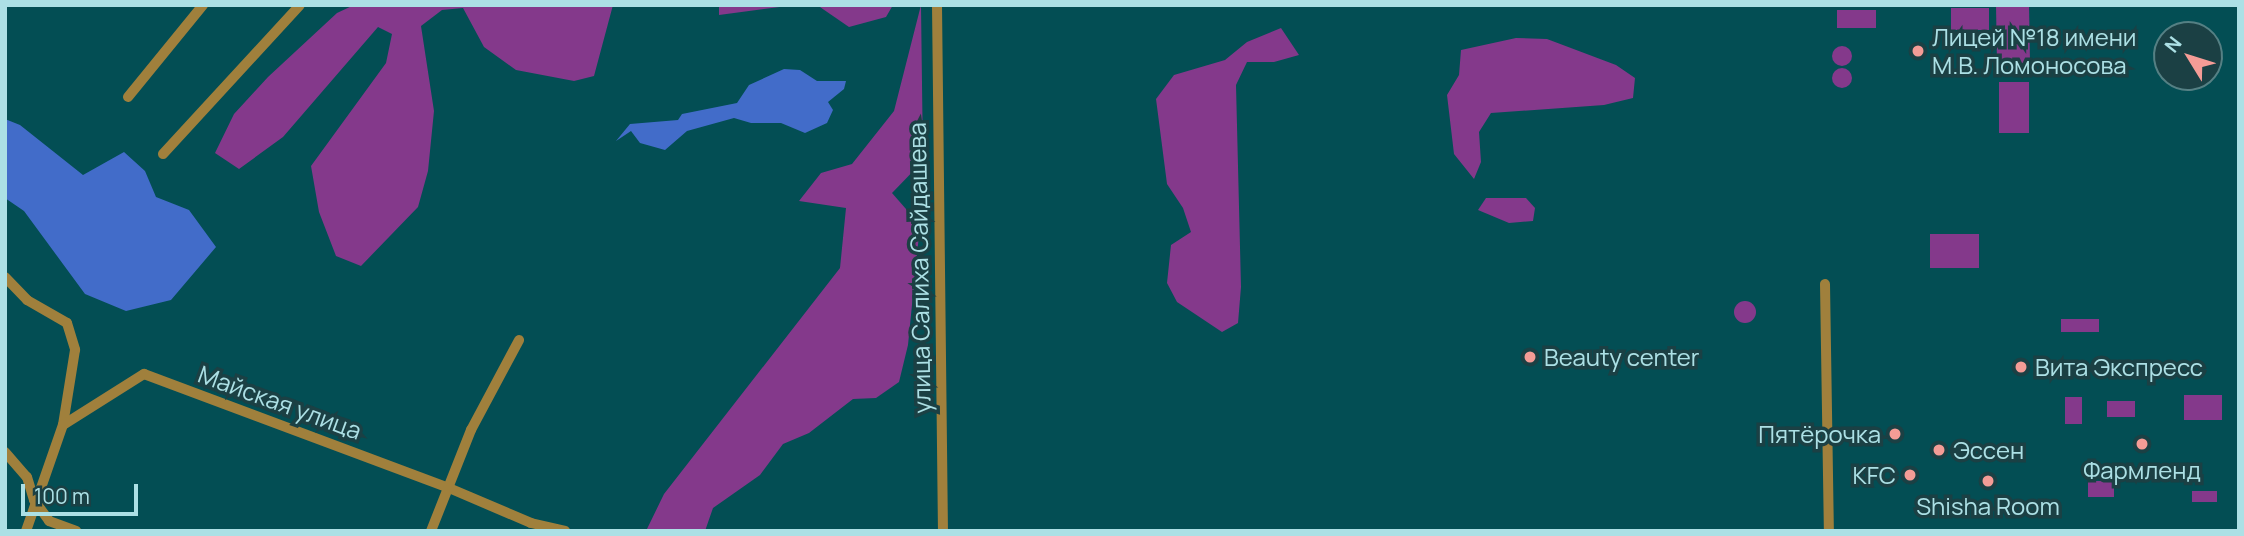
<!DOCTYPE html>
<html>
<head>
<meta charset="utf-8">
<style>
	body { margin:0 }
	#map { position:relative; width:2244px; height:536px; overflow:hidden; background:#034e54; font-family:Manrope,sans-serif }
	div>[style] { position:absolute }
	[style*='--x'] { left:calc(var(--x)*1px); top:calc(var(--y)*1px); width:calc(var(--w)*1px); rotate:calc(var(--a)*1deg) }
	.green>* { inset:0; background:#84398b; transform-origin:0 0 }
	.round { border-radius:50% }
	.water>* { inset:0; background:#426cc9 }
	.minor>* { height:10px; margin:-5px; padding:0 5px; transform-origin:5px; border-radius:5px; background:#a0803c }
	.dots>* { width:19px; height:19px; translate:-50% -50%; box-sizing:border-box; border:4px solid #1b4044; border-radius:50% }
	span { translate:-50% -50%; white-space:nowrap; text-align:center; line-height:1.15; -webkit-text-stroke:7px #1b4044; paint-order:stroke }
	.poi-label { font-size:24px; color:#ace0e5 }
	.left { translate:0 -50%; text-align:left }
	.right { translate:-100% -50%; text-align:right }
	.street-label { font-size:24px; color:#ace0e5 }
	.frame { position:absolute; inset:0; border:7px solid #ace0e5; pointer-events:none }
	.north { position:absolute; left:2153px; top:21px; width:70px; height:70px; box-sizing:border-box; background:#1b4044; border:2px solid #558084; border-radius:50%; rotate:308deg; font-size:19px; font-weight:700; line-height:28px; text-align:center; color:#ace0e5 }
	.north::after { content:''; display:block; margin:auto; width:24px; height:32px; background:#f59c96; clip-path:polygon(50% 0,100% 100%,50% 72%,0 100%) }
	.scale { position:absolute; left:21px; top:484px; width:117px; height:32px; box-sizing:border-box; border:4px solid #ace0e5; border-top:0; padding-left:9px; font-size:21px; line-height:24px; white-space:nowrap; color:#ace0e5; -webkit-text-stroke:5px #1b4044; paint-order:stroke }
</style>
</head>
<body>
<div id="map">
	<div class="green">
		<div style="clip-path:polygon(354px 5px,613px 5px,594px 76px,574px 81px,516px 70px,484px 47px,463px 8px,442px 10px,421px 26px,434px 111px,428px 171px,418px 207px,361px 266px,336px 256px,319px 212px,311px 166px,386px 63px,392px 34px,378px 27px,283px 137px,239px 169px,215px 153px,234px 114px,268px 77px,337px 13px)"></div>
		<div style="clip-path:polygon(719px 5px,795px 5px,719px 15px)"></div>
		<div style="clip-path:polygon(817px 5px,893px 5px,886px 17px,849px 27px)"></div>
		<div style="clip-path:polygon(921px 5px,923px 161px,892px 193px,920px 225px,908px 345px,899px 382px,876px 398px,853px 399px,809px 433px,783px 444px,760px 475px,713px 508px,705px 531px,646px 531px,664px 494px,840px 268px,846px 208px,799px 201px,821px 173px,852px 164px,894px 111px)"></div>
		<div style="clip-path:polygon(1996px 5px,2029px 5px,2030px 62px,2024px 68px,1997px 64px)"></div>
		<div style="left:1951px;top:8px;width:38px;height:22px"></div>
		<div style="left:1876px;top:10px;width:18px;height:39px;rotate:90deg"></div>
		<div style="clip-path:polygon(1281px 28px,1299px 55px,1274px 62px,1247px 62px,1236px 85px,1241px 287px,1238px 323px,1222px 332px,1177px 302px,1167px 283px,1171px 245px,1191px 232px,1183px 208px,1167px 184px,1156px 99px,1174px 75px,1225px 60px,1247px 42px)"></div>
		<div style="clip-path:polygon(1516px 38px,1547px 39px,1616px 65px,1635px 78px,1633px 98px,1604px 105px,1491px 113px,1479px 132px,1481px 162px,1474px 179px,1454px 154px,1447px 95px,1459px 75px,1461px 50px)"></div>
		<div class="round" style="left:1832px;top:46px;width:20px;height:20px"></div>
		<div class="round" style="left:1832px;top:68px;width:20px;height:20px"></div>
		<div style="left:1999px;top:82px;width:30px;height:51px"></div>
		<div style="clip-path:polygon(1486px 198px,1526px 198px,1535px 208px,1533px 221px,1509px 223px,1478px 210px)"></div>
		<div style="left:1930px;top:234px;width:49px;height:34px"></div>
		<div class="round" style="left:1734px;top:301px;width:22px;height:22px"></div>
		<div style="left:2061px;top:319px;width:38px;height:13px"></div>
		<div style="left:2184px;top:395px;width:38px;height:25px"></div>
		<div style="left:2065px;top:397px;width:17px;height:27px"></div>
		<div style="left:2107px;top:401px;width:28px;height:16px"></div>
		<div style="left:2088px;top:481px;width:26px;height:16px"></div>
		<div style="left:2192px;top:491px;width:25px;height:11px"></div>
	</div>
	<div class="water">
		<div style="clip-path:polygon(784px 69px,800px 70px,817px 81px,846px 81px,844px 89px,828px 102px,833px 110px,827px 123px,805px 133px,781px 123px,751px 123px,734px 118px,687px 131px,665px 150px,640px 143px,631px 131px,616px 141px,630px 124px,678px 120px,682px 114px,737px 103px,749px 85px)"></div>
		<div style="clip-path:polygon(5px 119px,20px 125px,83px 175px,124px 152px,145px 171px,156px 197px,189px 210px,216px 247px,171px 300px,126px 311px,85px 294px,24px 211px,5px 198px)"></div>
	</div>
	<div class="minor">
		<div style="--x:937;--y:5;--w:526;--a:89.35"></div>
		<div style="--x:128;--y:97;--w:119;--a:-50.8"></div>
		<div style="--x:163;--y:154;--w:202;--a:-47.4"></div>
		<div style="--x:5;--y:277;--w:32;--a:46"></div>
		<div style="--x:27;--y:300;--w:46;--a:29.9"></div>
		<div style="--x:67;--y:323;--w:28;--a:73"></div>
		<div style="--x:75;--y:350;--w:76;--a:99.1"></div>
		<div style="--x:1825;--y:284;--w:247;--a:89.1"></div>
		<div style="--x:5;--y:452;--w:33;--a:49"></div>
		<div style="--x:27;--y:477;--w:24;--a:73"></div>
		<div style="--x:34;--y:500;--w:26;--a:54"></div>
		<div style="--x:49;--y:521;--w:29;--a:20"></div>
		<div style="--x:26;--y:531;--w:112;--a:-70.8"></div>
		<div style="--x:63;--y:425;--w:96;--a:-32.2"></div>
		<div style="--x:144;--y:374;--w:326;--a:20.5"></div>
		<div style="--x:449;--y:488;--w:89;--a:23.1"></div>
		<div style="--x:531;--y:523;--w:35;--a:13"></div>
		<div style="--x:431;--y:531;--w:109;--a:-68.4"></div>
		<div style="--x:471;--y:430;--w:102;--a:-61.9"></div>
	</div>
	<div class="dots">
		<div style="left:1918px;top:51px;background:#f59c96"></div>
		<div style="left:1530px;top:357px;background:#f59c96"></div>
		<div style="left:2021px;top:367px;background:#f59c96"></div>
		<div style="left:1895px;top:434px;background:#f59c96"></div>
		<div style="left:2142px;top:444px;background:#f59c96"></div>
		<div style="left:1939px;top:450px;background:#f59c96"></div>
		<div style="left:1910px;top:475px;background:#f59c96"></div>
		<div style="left:1988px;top:481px;background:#f59c96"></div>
	</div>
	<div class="poi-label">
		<span class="left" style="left:1932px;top:51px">Лицей №18 имени<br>М.В. Ломоносова</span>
		<span class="left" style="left:1544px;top:357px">Beauty center</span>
		<span class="left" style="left:2035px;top:367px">Вита Экспресс</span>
		<span class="right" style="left:1881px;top:434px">Пятёрочка</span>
		<span class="left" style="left:1953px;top:450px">Эссен</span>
		<span style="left:2142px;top:470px">Фармленд</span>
		<span class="right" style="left:1896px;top:475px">KFC</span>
		<span style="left:1988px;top:506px">Shisha Room</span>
	</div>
	<div class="street-label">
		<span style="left:919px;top:268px;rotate:-91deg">улица Салиха Сайдашева</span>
		<span style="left:280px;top:402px;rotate:20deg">Майская улица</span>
	</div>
	<div class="frame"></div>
	<div class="north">N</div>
	<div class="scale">100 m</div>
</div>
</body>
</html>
